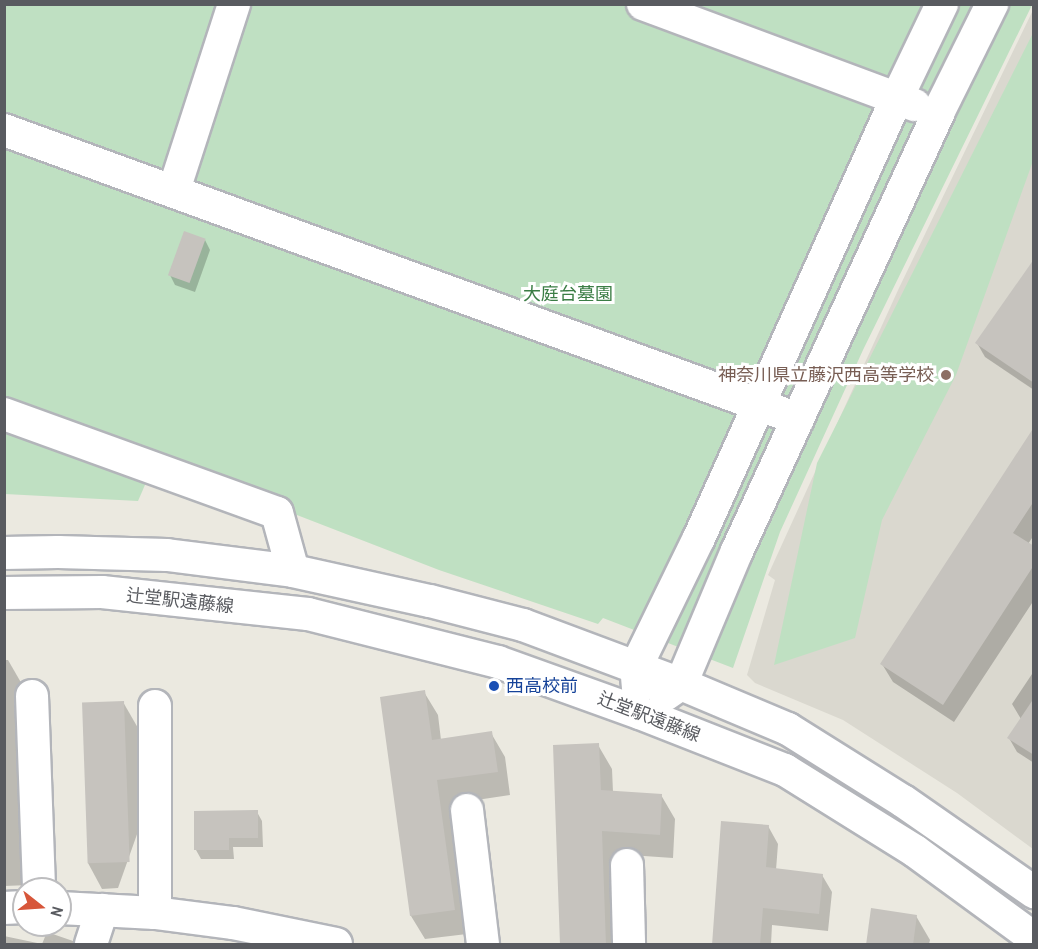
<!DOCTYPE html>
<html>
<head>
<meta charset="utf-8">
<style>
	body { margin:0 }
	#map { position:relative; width:1038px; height:949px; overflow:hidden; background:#ebe9e0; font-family:"Archivo Narrow","Noto Sans JP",sans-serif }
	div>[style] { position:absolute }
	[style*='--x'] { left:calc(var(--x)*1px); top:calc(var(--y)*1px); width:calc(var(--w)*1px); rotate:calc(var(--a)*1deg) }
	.education>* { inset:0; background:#dad8cf }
	.green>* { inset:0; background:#bfe0c2 }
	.shadow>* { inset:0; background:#0003 }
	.building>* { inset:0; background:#c6c3be; transform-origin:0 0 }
	.roads { filter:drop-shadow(2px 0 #b3b5ba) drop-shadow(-2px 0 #b3b5ba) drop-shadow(0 2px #b3b5ba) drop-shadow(0 -2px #b3b5ba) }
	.minor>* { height:32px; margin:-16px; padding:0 16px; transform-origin:16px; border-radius:16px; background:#fff }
	.dots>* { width:16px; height:16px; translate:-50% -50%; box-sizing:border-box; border:3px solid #fff; border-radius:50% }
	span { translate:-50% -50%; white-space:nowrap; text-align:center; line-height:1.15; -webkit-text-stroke:6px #fff; paint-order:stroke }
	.park-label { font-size:18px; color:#3b7d45 }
	.education-label { font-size:18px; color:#785e54 }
	.right { translate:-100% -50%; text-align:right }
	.street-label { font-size:18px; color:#595b60 }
	.transit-label { font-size:18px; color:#164399 }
	.left { translate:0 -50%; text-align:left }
	.frame { position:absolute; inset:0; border:6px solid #595b60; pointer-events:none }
	.north { position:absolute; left:12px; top:877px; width:60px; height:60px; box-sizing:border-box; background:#fff; border:2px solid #bdbdbf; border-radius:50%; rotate:107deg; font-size:16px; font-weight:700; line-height:24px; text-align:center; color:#595b60 }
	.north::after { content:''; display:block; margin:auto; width:21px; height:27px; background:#d7563a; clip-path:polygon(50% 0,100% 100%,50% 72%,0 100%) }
</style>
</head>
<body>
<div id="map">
	<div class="education">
		<div style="clip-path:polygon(1033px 10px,1033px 849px,957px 793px,843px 720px,755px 683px,747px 675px,775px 580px,768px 575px,899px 288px)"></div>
	</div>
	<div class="green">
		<div style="clip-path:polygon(4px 5px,1032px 5px,863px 350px,780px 532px,733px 668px,603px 618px,598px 624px,439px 570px,5px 402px)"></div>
		<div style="clip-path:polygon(1033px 33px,1033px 161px,956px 375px,882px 520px,855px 638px,774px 665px,817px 463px)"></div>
		<div style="clip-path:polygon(4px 427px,148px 478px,138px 501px,5px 494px)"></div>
	</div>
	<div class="shadow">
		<div style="clip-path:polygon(205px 240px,210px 250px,195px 292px,175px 285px,170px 275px)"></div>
		<div style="clip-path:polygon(1034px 261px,1034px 390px,985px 357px,977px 343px)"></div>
		<div style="clip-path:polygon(1034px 430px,1034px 535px,1028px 544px,1034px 548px,1034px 600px,954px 722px,893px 682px,882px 664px)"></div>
		<div style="clip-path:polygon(4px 660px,8px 660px,23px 686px,30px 885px,4px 886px)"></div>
		<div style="clip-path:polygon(1034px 671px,1034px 763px,1017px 752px,1009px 738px,1021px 719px,1012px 704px)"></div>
		<div style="clip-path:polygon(424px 692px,438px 715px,441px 740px,491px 733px,505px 757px,510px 795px,450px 804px,467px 934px,425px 939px,411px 916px)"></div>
		<div style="clip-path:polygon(123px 702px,138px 728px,141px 823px,118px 888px,102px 889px,88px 863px)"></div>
		<div style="clip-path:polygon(598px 745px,612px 769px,613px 792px,661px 795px,675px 819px,673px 858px,615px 854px,618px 944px,562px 944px)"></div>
		<div style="clip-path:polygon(257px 812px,262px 821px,263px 847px,233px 847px,234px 859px,201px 859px,196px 850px)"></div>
		<div style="clip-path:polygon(768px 826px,778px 844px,776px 870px,822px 875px,832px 892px,828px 931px,772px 925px,771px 944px,713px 944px)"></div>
		<div style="clip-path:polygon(916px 916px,930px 940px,929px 944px,868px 944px)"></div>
		<div style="clip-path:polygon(47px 932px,73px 941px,75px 944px,4px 944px,4px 936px,42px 944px)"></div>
	</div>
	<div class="building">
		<div style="left:184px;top:231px;width:23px;height:47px;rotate:20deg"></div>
		<div style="clip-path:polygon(1034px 259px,1034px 383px,975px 343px)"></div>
		<div style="clip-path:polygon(1034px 427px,1034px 501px,1013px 533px,1034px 546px,1034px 565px,943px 705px,880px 664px)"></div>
		<div style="clip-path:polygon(425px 690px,432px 740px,492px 731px,498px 772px,437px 780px,455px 910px,410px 916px,380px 697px)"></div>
		<div style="clip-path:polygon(1034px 698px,1034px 755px,1007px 738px)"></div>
		<div style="left:124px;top:701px;width:161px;height:42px;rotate:88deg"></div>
		<div style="clip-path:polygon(599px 743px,601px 790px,662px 794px,660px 835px,602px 831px,606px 945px,560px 945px,553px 745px)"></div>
		<div style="clip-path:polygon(258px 810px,258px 838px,229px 838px,229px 850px,194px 850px,194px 811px)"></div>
		<div style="clip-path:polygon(721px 821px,769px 825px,766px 867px,823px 874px,819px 914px,763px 908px,760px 945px,712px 945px)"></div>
		<div style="clip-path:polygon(871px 908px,917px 915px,913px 945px,866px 945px)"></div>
	</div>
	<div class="roads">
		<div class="minor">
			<div style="--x:643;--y:4;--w:290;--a:20.4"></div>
			<div style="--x:4;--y:130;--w:845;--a:20"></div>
			<div style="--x:174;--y:190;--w:195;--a:-72.1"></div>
			<div style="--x:4;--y:414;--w:290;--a:19.9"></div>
			<div style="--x:277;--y:513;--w:60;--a:74.6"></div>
			<div style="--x:4;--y:553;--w:54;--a:-1.1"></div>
			<div style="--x:58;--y:552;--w:109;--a:1.6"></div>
			<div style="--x:167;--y:555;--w:127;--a:7.2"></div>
			<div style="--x:293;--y:571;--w:140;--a:12.4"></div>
			<div style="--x:430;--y:601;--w:96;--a:14.5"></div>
			<div style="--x:523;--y:625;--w:169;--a:20.5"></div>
			<div style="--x:681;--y:684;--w:116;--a:22.8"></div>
			<div style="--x:788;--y:729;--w:136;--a:32.1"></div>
			<div style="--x:903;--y:801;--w:160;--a:34.8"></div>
			<div style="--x:4;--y:593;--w:98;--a:-0.6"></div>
			<div style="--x:102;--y:592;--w:207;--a:6.1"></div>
			<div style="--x:308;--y:614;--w:196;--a:14.2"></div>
			<div style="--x:498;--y:662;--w:151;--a:19.8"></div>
			<div style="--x:640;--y:713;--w:156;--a:21.5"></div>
			<div style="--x:785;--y:770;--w:153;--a:31.9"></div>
			<div style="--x:915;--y:851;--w:147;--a:36.2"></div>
			<div style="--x:638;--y:688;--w:21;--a:-95"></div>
			<div style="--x:636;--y:667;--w:144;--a:-64"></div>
			<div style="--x:699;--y:538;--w:482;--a:-65.8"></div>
			<div style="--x:897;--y:98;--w:104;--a:-64.4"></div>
			<div style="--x:665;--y:695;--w:19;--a:-35"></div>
			<div style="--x:681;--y:684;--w:144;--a:-67.2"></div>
			<div style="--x:737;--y:551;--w:482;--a:-65.3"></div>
			<div style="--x:938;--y:113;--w:122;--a:-63.6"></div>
			<div style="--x:32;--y:696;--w:193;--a:87.9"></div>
			<div style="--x:467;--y:810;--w:135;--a:83.2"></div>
			<div style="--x:627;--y:865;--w:79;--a:88.5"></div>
			<div style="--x:4;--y:908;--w:20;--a:-3"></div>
			<div style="--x:60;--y:908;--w:95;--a:3"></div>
			<div style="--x:155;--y:913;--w:79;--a:7.3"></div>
			<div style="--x:233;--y:923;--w:105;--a:11.5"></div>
			<div style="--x:155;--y:913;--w:207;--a:-90"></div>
			<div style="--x:91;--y:944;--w:36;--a:-72"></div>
		</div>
	</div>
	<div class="dots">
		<div style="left:946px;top:375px;background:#8d6e63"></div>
		<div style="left:494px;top:686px;background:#1a4fb4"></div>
	</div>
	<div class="park-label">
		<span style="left:568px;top:294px">大庭台墓園</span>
	</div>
	<div class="education-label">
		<span class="right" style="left:934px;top:375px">神奈川県立藤沢西高等学校</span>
	</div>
	<div class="street-label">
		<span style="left:180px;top:601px;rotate:6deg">辻堂駅遠藤線</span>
		<span style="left:649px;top:717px;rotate:21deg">辻堂駅遠藤線</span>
	</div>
	<div class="transit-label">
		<span class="left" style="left:506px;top:686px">西高校前</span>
	</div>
	<div class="frame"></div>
	<div class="north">N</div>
</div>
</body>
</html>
